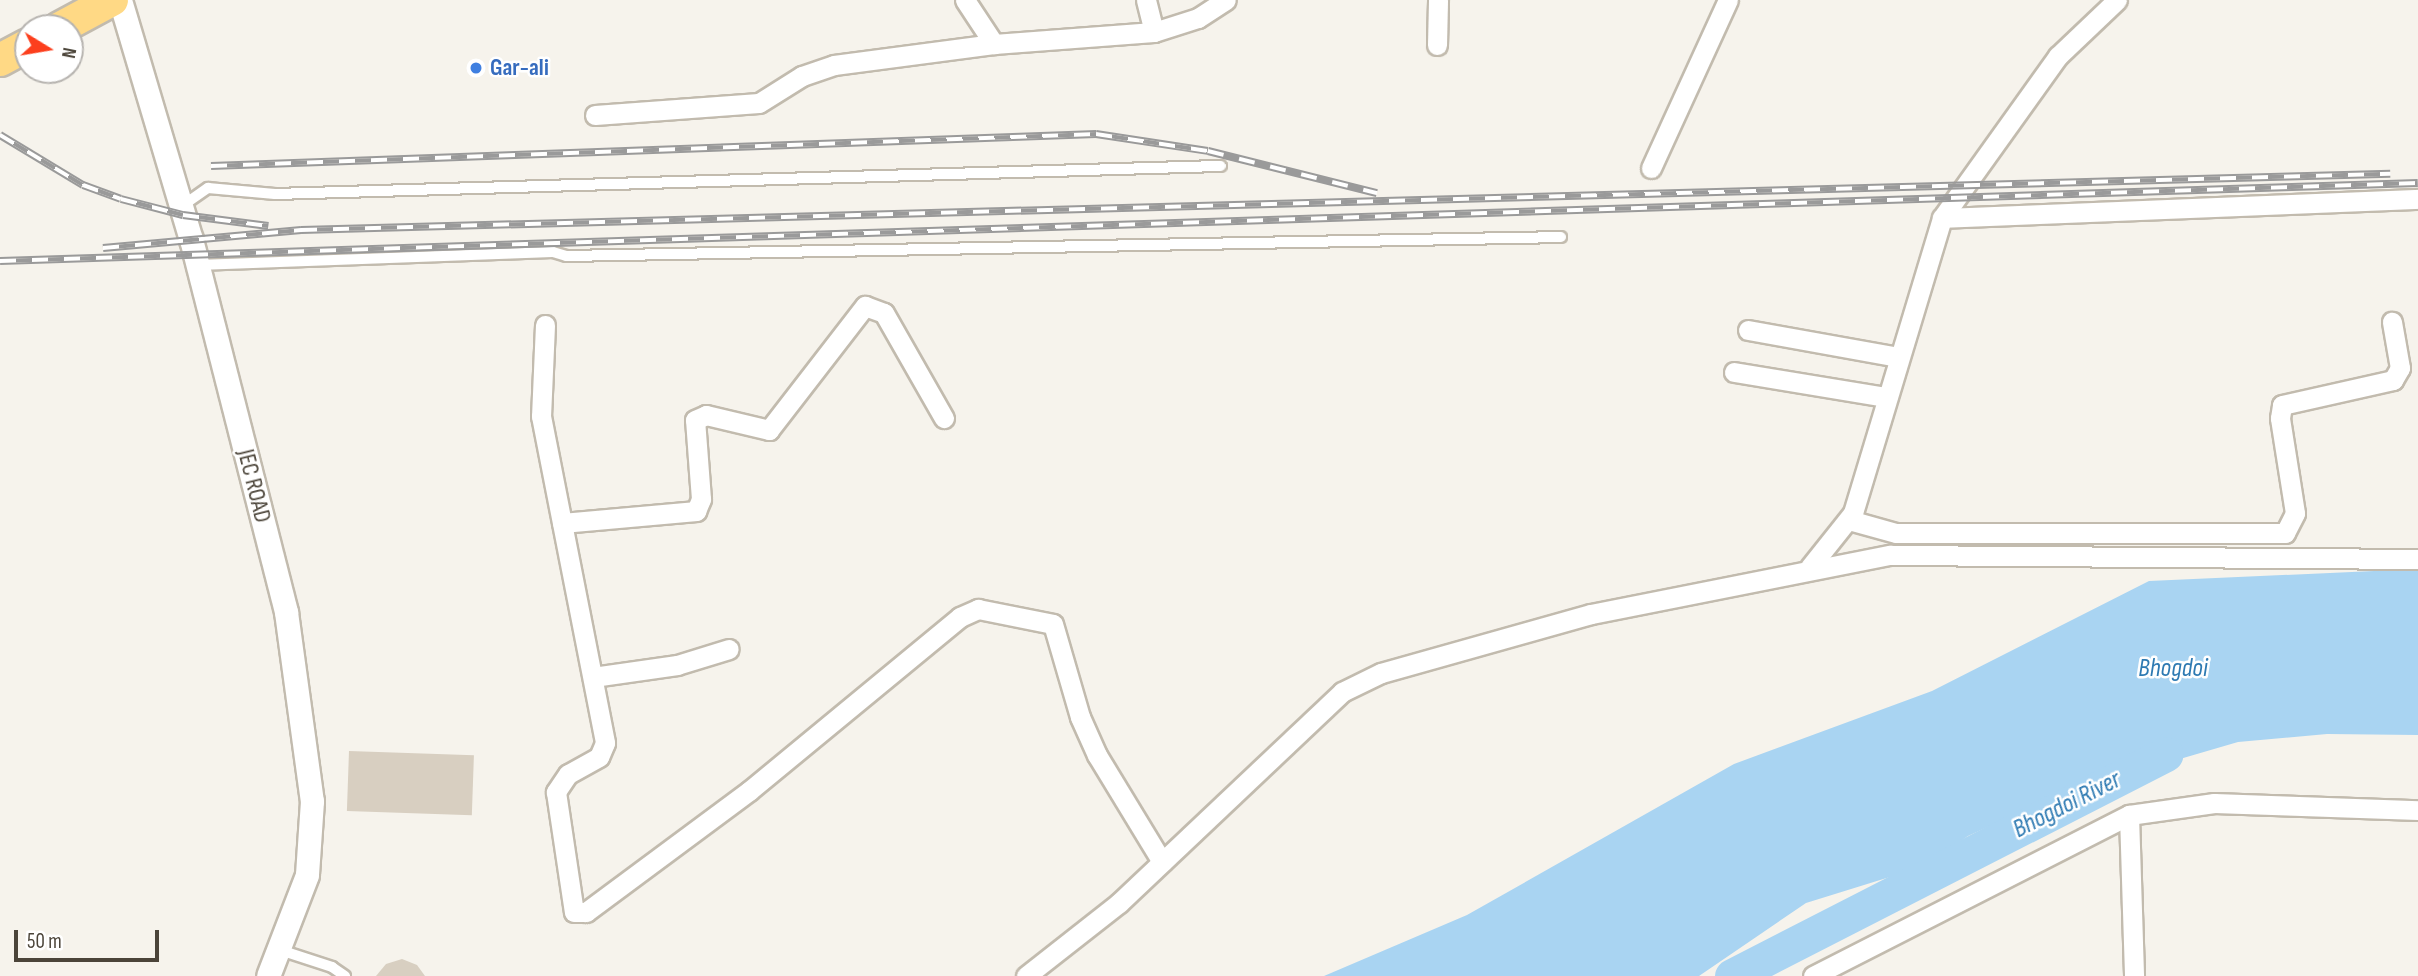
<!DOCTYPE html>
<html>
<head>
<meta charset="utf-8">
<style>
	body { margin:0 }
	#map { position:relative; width:2418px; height:976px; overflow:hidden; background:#f6f3ec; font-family:"Sofia Sans Condensed",sans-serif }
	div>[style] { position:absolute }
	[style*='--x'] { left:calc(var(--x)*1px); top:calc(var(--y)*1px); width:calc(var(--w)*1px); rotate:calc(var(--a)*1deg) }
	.water>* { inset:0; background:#a9d4f2 }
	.river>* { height:35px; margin:-17.5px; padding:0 17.5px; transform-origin:17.5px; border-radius:17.5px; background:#a9d4f2 }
	.building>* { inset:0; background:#d8cfc1; transform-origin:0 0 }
	.roads { filter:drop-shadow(2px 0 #c2bbae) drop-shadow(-2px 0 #c2bbae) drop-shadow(0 2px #c2bbae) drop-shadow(0 -2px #c2bbae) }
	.service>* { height:10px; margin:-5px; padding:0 5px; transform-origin:5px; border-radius:5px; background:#fff }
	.minor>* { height:19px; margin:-9.5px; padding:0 9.5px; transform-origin:9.5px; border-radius:9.5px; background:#fff }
	.tertiary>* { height:23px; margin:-11.5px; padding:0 11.5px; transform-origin:11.5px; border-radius:11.5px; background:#fff }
	.trunk>* { height:32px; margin:-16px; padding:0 16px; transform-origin:16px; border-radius:16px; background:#ffd985 }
	.rail>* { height:8px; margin-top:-4px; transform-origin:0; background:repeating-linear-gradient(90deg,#fff 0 16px,#9a9a9a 0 32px); box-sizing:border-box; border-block:2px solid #9a9a9a }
	.dots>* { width:19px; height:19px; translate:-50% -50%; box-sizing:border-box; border:4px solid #fff; border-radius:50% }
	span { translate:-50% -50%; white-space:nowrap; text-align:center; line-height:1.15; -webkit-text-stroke:5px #fff; paint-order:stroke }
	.shop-label { font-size:24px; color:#366cbe; font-weight:700 }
	.left { translate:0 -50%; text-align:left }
	.street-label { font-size:24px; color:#4b4439 }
	.water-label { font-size:26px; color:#2e7ab2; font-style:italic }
	.north { position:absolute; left:14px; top:14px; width:70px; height:70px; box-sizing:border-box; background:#fff; border:2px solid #b7b4b0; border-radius:50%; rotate:101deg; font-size:19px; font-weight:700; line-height:28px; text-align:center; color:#4b4439 }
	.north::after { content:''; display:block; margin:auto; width:24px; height:32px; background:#fc3f1d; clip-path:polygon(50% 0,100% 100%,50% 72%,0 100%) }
	.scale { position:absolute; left:14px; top:930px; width:145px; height:32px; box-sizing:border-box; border:4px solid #4b4439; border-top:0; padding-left:9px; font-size:21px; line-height:24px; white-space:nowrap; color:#4b4439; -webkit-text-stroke:5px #fff; paint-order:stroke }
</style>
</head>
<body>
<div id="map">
	<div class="water">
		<div style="clip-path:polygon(2418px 569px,2418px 735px,2327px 734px,2238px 742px,2132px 773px,2031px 807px,1968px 836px,1922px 867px,1806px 903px,1699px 976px,1324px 976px,1467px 915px,1734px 764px,1932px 691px,2149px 581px)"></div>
	</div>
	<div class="river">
		<div style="--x:1732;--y:976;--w:487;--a:-27.1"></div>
	</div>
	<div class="building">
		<div style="left:349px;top:751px;width:125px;height:60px;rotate:2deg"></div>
		<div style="clip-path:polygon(402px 959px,417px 965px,425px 976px,376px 976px,386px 964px)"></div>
	</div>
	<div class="roads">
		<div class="service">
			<div style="--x:182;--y:206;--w:32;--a:-35"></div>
			<div style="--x:208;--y:188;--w:67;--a:5.1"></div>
			<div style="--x:275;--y:194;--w:946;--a:-1.7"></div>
			<div style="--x:198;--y:265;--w:355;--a:-2.1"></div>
			<div style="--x:553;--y:252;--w:14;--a:17"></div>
			<div style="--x:566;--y:256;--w:995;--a:-1.09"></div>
			<div style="--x:280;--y:950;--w:55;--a:18.1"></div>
			<div style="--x:332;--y:967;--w:16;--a:35"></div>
		</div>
		<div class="minor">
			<div style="--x:965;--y:0;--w:53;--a:56.6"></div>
			<div style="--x:1146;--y:0;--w:33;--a:76"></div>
			<div style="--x:1437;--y:45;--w:45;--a:-88.7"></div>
			<div style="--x:595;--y:115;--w:164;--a:-4.2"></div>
			<div style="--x:759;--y:103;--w:51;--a:-32.1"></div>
			<div style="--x:802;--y:76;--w:34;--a:-19"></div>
			<div style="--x:834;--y:65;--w:161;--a:-7.5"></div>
			<div style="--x:994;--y:44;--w:160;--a:-4.3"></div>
			<div style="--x:1154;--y:32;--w:46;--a:-17.7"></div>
			<div style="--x:1198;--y:18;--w:33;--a:-33"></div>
			<div style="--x:1651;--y:168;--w:185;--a:-65.4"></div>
			<div style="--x:1942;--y:218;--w:476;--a:-2.3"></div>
			<div style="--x:545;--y:325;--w:91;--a:92.5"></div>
			<div style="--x:541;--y:416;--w:333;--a:78.9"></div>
			<div style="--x:605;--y:743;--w:15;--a:113"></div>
			<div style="--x:599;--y:757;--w:35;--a:151"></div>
			<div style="--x:568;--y:774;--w:22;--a:124"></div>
			<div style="--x:556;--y:792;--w:121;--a:81.5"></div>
			<div style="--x:574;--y:912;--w:12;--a:0"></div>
			<div style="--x:586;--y:912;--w:203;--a:-36.6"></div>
			<div style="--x:749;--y:791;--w:273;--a:-39.5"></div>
			<div style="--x:960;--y:617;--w:20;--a:-24"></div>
			<div style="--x:978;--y:609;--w:76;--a:11.3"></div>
			<div style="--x:1053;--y:624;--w:97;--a:73.8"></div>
			<div style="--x:1080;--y:717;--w:42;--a:65.9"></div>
			<div style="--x:1097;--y:755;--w:125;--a:58.7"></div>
			<div style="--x:1748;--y:330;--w:152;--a:10.2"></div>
			<div style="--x:1734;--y:372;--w:153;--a:9.4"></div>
			<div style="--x:1849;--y:520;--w:49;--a:15.5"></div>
			<div style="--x:1896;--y:533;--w:389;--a:0"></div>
			<div style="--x:2285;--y:533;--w:22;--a:-63"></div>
			<div style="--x:2295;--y:513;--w:96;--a:-99"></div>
			<div style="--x:2280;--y:418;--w:13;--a:-81"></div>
			<div style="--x:2282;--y:405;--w:114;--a:-12.7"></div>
			<div style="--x:2393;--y:380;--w:14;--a:-60"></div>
			<div style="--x:2400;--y:368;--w:47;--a:-99.9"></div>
			<div style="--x:562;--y:523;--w:135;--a:-5.1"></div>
			<div style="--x:696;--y:511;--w:13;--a:-67"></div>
			<div style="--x:701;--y:499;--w:79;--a:-94.3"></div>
			<div style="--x:695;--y:420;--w:12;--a:-24"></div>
			<div style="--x:706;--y:415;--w:65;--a:13.4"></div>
			<div style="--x:769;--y:430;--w:157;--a:-52.3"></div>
			<div style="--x:865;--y:306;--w:20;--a:20"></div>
			<div style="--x:884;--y:313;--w:121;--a:60.3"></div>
			<div style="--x:1810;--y:567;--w:69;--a:-51.5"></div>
			<div style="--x:1853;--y:513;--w:308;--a:-73.2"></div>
			<div style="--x:1942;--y:218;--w:199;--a:-54.4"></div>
			<div style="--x:2058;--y:56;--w:81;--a:-43.5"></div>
			<div style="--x:593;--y:677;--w:85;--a:-8.1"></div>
			<div style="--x:677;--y:665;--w:54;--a:-17.1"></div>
			<div style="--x:2129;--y:815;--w:161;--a:88.2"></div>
			<div style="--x:1026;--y:976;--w:118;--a:-38.1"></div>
			<div style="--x:1119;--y:903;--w:307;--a:-43.4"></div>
			<div style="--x:1342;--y:692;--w:43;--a:-26"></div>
			<div style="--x:1381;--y:673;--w:218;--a:-15.7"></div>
			<div style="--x:1591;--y:614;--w:305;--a:-11.2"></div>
			<div style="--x:1890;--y:555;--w:528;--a:0.43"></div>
			<div style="--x:1813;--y:976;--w:355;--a:-27"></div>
			<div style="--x:2129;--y:815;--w:86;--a:-8"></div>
			<div style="--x:2214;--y:803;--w:204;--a:2"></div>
		</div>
		<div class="tertiary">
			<div style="--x:120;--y:0;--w:249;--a:73.5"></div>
			<div style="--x:191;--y:239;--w:385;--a:75.7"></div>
			<div style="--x:286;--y:612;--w:191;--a:82.2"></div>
			<div style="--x:312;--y:801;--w:74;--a:93.9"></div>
			<div style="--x:307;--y:875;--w:108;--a:111.1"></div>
		</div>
		<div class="trunk">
			<div style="--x:60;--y:28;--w:59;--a:-28.3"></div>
			<div style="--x:0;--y:60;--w:32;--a:-28"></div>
		</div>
	</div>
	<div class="rail">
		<div style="--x:0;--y:135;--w:97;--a:31.1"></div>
		<div style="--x:83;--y:185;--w:40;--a:20.2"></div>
		<div style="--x:121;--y:199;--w:64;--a:14.5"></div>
		<div style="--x:183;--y:215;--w:86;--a:7.4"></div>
		<div style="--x:211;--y:166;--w:886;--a:-2.07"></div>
		<div style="--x:1096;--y:134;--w:113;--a:8.6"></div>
		<div style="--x:1208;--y:151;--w:174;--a:14"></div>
		<div style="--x:103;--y:248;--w:199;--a:-5.2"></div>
		<div style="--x:301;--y:230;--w:2090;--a:-1.54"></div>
		<div style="--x:0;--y:261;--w:2419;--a:-1.85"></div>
	</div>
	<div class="dots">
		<div style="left:476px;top:68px;background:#3f7fe0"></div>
	</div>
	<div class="shop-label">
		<span class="left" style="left:490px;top:68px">Gar-ali</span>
	</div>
	<div class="street-label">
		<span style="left:254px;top:486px;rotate:76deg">JEC ROAD</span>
	</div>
	<div class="water-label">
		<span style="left:2173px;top:669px">Bhogdoi</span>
		<span style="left:2067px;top:805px;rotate:-27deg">Bhogdoi River</span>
	</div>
	<div class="north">N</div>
	<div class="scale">50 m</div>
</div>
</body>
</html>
